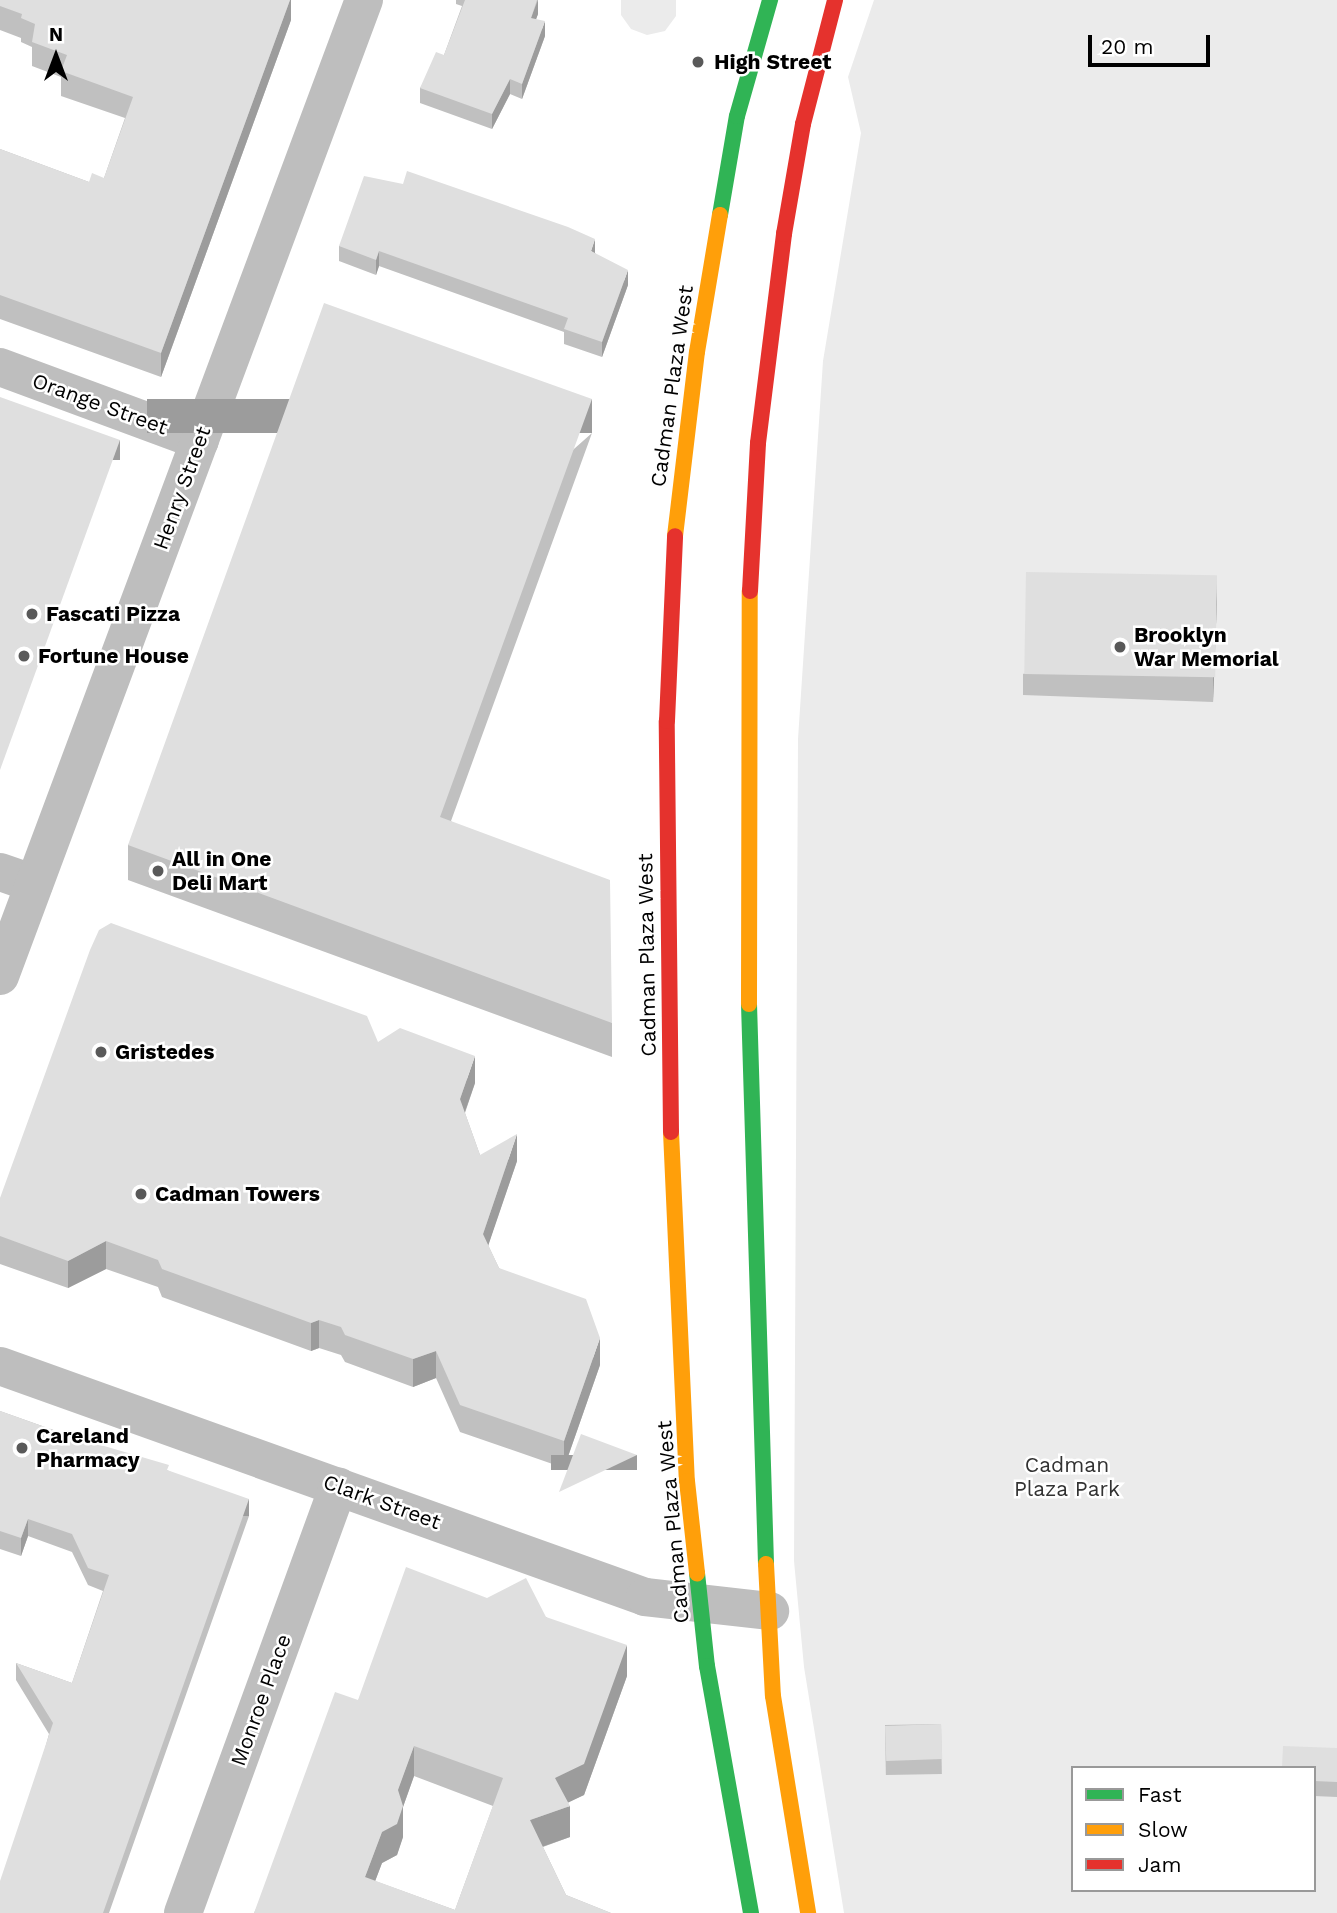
<!DOCTYPE html>
<html>
<head>
<meta charset="utf-8">
<style>
	body { margin:0 }
	#map { position:relative; width:1337px; height:1913px; overflow:hidden; background:#fff; font-family:"Work Sans",sans-serif }
	div>[style] { position:absolute }
	[style*='--x'] { left:calc(var(--x)*1px); top:calc(var(--y)*1px); width:calc(var(--w)*1px); rotate:calc(var(--a)*1deg) }
	.green>* { inset:0; background:#ebebeb }
	.street>* { height:38px; margin:-19px; padding:0 19px; transform-origin:19px; border-radius:19px; background:#bebebe }
	.fast>* { height:16px; margin:-8px; padding:0 8px; transform-origin:8px; border-radius:8px; background:#30b455 }
	.slow>* { height:16px; margin:-8px; padding:0 8px; transform-origin:8px; border-radius:8px; background:#ff9f0a }
	.jam>* { height:16px; margin:-8px; padding:0 8px; transform-origin:8px; border-radius:8px; background:#e5322d }
	.wall>* { inset:0; background:#c0c0c0; transform-origin:0 0 }
	.shaded-wall>* { inset:0; background:#9c9c9c; transform-origin:0 0 }
	.building>* { inset:0; background:#dfdfdf; transform-origin:0 0 }
	.dots>* { width:19px; height:19px; translate:-50% -50%; box-sizing:border-box; border:4px solid #fff; border-radius:50% }
	span { translate:-50% -50%; white-space:nowrap; text-align:center; line-height:1.15; -webkit-text-stroke:5px #fff; paint-order:stroke }
	.poi-label { font-size:21px; color:#000; font-weight:700 }
	.left { translate:0 -50%; text-align:left }
	.street-label { font-size:21px; color:#000 }
	.park-label { font-size:21px; color:#323232 }
	.legend { position:absolute; left:1071px; top:1766px; width:245px; height:126px; box-sizing:border-box; background:#fff; border:2px solid #999; margin:0; padding:9px 12px; list-style:none; font-size:21px; color:#000 }
	.legend li { display:flex; align-items:center; gap:14px; height:35px }
	.legend b { width:35px; border:2px solid #999 }
	.north { position:absolute; left:21px; top:21px; width:70px; height:70px; -webkit-text-stroke:5px #fff; paint-order:stroke; rotate:0deg; font-size:19px; font-weight:700; line-height:28px; text-align:center; color:#000 }
	.north::after { content:''; display:block; margin:auto; width:24px; height:32px; background:#000; clip-path:polygon(50% 0,100% 100%,50% 72%,0 100%) }
	.scale { position:absolute; left:1088px; top:35px; width:122px; height:32px; box-sizing:border-box; border:4px solid #000; border-top:0; padding-left:9px; font-size:21px; line-height:24px; white-space:nowrap; color:#000; -webkit-text-stroke:5px #fff; paint-order:stroke }
</style>
</head>
<body>
<div id="map">
	<div class="green">
		<div style="clip-path:polygon(621px 0,676px 0,676px 16px,665px 31px,647px 35px,631px 29px,621px 15px)"></div>
		<div style="clip-path:polygon(evenodd,874px 0,1337px 0,1337px 1913px,844px 1913px,804px 1667px,794px 1561px,798px 739px,823px 361px,861px 133px,848px 77px,874px 0,1073px 1768px,1314px 1768px,1314px 1890px,1073px 1890px,1073px 1768px)"></div>
	</div>
	<div class="street">
		<div style="--x:0;--y:367;--w:213;--a:20.3"></div>
		<div style="--x:0;--y:872;--w:36;--a:19"></div>
		<div style="--x:0;--y:976;--w:1042;--a:-69.55"></div>
		<div style="--x:0;--y:1366;--w:685;--a:19.7"></div>
		<div style="--x:645;--y:1597;--w:126;--a:6.4"></div>
		<div style="--x:183;--y:1913;--w:454;--a:-70"></div>
	</div>
	<div class="fast">
		<div style="--x:720;--y:215;--w:100;--a:-80.3"></div>
		<div style="--x:737;--y:116;--w:121;--a:-74.1"></div>
		<div style="--x:749;--y:1004;--w:560;--a:88.26"></div>
		<div style="--x:697;--y:1573;--w:94;--a:83.9"></div>
		<div style="--x:707;--y:1666;--w:251;--a:79.9"></div>
	</div>
	<div class="slow">
		<div style="--x:675;--y:536;--w:185;--a:-83.2"></div>
		<div style="--x:697;--y:352;--w:139;--a:-80.5"></div>
		<div style="--x:749;--y:1004;--w:413;--a:-89.9"></div>
		<div style="--x:671;--y:1132;--w:349;--a:87.4"></div>
		<div style="--x:687;--y:1481;--w:93;--a:83.8"></div>
		<div style="--x:766;--y:1564;--w:132;--a:87"></div>
		<div style="--x:773;--y:1696;--w:220;--a:80.8"></div>
	</div>
	<div class="jam">
		<div style="--x:750;--y:591;--w:148;--a:-86.9"></div>
		<div style="--x:758;--y:443;--w:211;--a:-82.9"></div>
		<div style="--x:784;--y:234;--w:112;--a:-80.2"></div>
		<div style="--x:803;--y:124;--w:128;--a:-75.5"></div>
		<div style="--x:671;--y:1132;--w:411;--a:-90.6"></div>
		<div style="--x:667;--y:721;--w:185;--a:-87.5"></div>
	</div>
	<div class="wall">
		<div style="clip-path:polygon(0 0,291px 0,291px 20px,161px 377px,0 319px,0 149px,89px 182px,104px 178px,125px 118px,61px 96px,61px 77px,32px 66px,32px 47px,21px 42px,21px 38px,0 30px)"></div>
		<div style="clip-path:polygon(456px 0,538px 0,538px 14px,536px 19px,545px 36px,522px 99px,510px 94px,492px 129px,420px 103px,420px 88px,444px 55px,462px 6px,456px 4px)"></div>
		<div style="clip-path:polygon(339px 246px,595px 253px,628px 285px,602px 357px,564px 344px,564px 332px,379px 266px,376px 275px,339px 261px)"></div>
		<div style="clip-path:polygon(592px 433px,451px 821px,612px 1023px,612px 1057px,128px 880px,128px 845px)"></div>
		<div style="clip-path:polygon(1217px 599px,1213px 702px,1023px 695px,1023px 674px)"></div>
		<div style="clip-path:polygon(378px 1042px,475px 1083px,465px 1113px,480px 1155px,517px 1161px,488px 1245px,499px 1268px,600px 1365px,564px 1468px,460px 1432px,436px 1378px,413px 1387px,345px 1362px,341px 1355px,319px 1348px,311px 1351px,162px 1297px,158px 1287px,106px 1269px,68px 1288px,0 1264px,0 1198px)"></div>
		<div style="clip-path:polygon(0 1411px,169px 1471px,249px 1516px,109px 1913px,0 1913px,49px 1734px,16px 1680px,16px 1663px,72px 1683px,103px 1591px,88px 1585px,72px 1552px,28px 1536px,21px 1556px,0 1549px)"></div>
		<div style="clip-path:polygon(evenodd,487px 1598px,546px 1617px,627px 1676px,584px 1795px,568px 1802px,570px 1837px,543px 1847px,566px 1895px,611px 1913px,254px 1913px,358px 1700px,487px 1598px,414px 1776px,493px 1806px,455px 1910px,375px 1881px,382px 1863px,397px 1855px,403px 1837px,403px 1807px,414px 1776px)"></div>
		<div style="left:941px;top:1724px;width:50px;height:56px;rotate:89deg"></div>
		<div style="clip-path:polygon(1337px 1748px,1337px 1797px,1314px 1796px,1314px 1768px)"></div>
	</div>
	<div class="shaded-wall">
		<div style="clip-path:polygon(290px 0,291px 0,291px 20px,161px 377px,161px 353px)"></div>
		<div style="clip-path:polygon(538px 0,538px 14px,531px 33px,531px 18px)"></div>
		<div style="clip-path:polygon(545px 21px,545px 36px,522px 99px,522px 84px)"></div>
		<div style="clip-path:polygon(510px 79px,510px 94px,492px 129px,492px 114px)"></div>
		<div style="clip-path:polygon(595px 239px,595px 254px,591px 251px)"></div>
		<div style="clip-path:polygon(379px 251px,379px 266px,376px 275px,376px 260px)"></div>
		<div style="clip-path:polygon(628px 270px,628px 285px,602px 357px,602px 342px)"></div>
		<div style="left:592px;top:399px;width:34px;height:445px;rotate:90deg"></div>
		<div style="left:120px;top:440px;width:20px;height:351px;rotate:90deg"></div>
		<div style="clip-path:polygon(1217px 577px,1217px 599px,1213px 702px,1213px 680px)"></div>
		<div style="clip-path:polygon(475px 1056px,475px 1083px,460px 1126px,460px 1099px)"></div>
		<div style="clip-path:polygon(517px 1134px,517px 1161px,483px 1261px,483px 1234px)"></div>
		<div style="clip-path:polygon(106px 1241px,106px 1269px,68px 1288px,68px 1261px)"></div>
		<div style="clip-path:polygon(319px 1320px,319px 1348px,311px 1351px,311px 1323px)"></div>
		<div style="clip-path:polygon(600px 1338px,600px 1365px,564px 1468px,564px 1441px)"></div>
		<div style="clip-path:polygon(436px 1351px,436px 1378px,413px 1387px,413px 1359px)"></div>
		<div style="left:637px;top:1455px;width:15px;height:86px;rotate:90deg"></div>
		<div style="left:249px;top:1499px;width:17px;height:439px;rotate:90deg"></div>
		<div style="clip-path:polygon(28px 1519px,28px 1536px,21px 1556px,21px 1538px)"></div>
		<div style="clip-path:polygon(627px 1645px,627px 1676px,584px 1795px,555px 1809px,555px 1778px)"></div>
		<div style="clip-path:polygon(414px 1746px,414px 1776px,403px 1807px,403px 1837px,397px 1855px,382px 1863px,365px 1908px,365px 1877px)"></div>
		<div style="clip-path:polygon(570px 1806px,570px 1837px,530px 1851px,530px 1820px)"></div>
	</div>
	<div class="building">
		<div style="clip-path:polygon(0 0,290px 0,161px 353px,0 295px,0 149px,89px 182px,92px 173px,104px 178px,133px 97px,61px 71px,67px 55px,32px 42px,35px 24px,21px 18px,22px 14px,0 6px)"></div>
		<div style="clip-path:polygon(465px 0,537px 0,531px 18px,545px 21px,522px 84px,510px 79px,492px 114px,420px 88px,436px 52px,444px 55px)"></div>
		<div style="clip-path:polygon(407px 171px,568px 227px,595px 239px,591px 251px,628px 270px,602px 342px,564px 329px,568px 318px,379px 251px,376px 260px,339px 246px,364px 176px,403px 184px)"></div>
		<div style="clip-path:polygon(324px 303px,592px 399px,440px 817px,610px 880px,612px 1023px,128px 845px)"></div>
		<div style="clip-path:polygon(0 397px,120px 440px,0 770px)"></div>
		<div style="left:1026px;top:572px;width:191px;height:102px;rotate:1deg"></div>
		<div style="clip-path:polygon(111px 923px,367px 1016px,378px 1042px,400px 1028px,475px 1056px,460px 1099px,480px 1155px,517px 1134px,483px 1234px,499px 1268px,586px 1299px,600px 1338px,564px 1441px,460px 1405px,436px 1351px,413px 1359px,345px 1335px,341px 1327px,319px 1320px,311px 1323px,162px 1269px,158px 1260px,106px 1241px,68px 1261px,0 1236px,0 1198px,90px 950px,99px 930px)"></div>
		<div style="clip-path:polygon(0 1411px,70px 1436px,169px 1465px,167px 1470px,249px 1499px,103px 1913px,0 1913px,0 1881px,53px 1723px,16px 1663px,72px 1683px,109px 1575px,88px 1568px,72px 1534px,28px 1519px,21px 1538px,0 1531px)"></div>
		<div style="clip-path:polygon(581px 1434px,637px 1455px,559px 1492px)"></div>
		<div style="clip-path:polygon(evenodd,406px 1567px,487px 1598px,526px 1578px,546px 1617px,627px 1645px,584px 1764px,555px 1778px,570px 1806px,530px 1820px,566px 1895px,611px 1913px,254px 1913px,335px 1692px,358px 1700px,406px 1567px,414px 1746px,503px 1778px,455px 1910px,365px 1877px,382px 1832px,397px 1824px,403px 1806px,398px 1790px,414px 1746px)"></div>
		<div style="left:941px;top:1724px;width:35px;height:56px;rotate:88deg"></div>
		<div style="clip-path:polygon(1283px 1746px,1337px 1748px,1337px 1782px,1314px 1781px,1314px 1768px,1282px 1768px)"></div>
	</div>
	<div class="dots">
		<div style="left:698px;top:62px;background:#595959"></div>
		<div style="left:32px;top:614px;background:#595959"></div>
		<div style="left:1120px;top:647px;background:#595959"></div>
		<div style="left:24px;top:656px;background:#595959"></div>
		<div style="left:158px;top:871px;background:#595959"></div>
		<div style="left:101px;top:1052px;background:#595959"></div>
		<div style="left:141px;top:1194px;background:#595959"></div>
		<div style="left:22px;top:1448px;background:#595959"></div>
	</div>
	<div class="poi-label">
		<span class="left" style="left:714px;top:62px">High Street</span>
		<span class="left" style="left:46px;top:614px">Fascati Pizza</span>
		<span class="left" style="left:1134px;top:647px">Brooklyn<br>War Memorial</span>
		<span class="left" style="left:38px;top:656px">Fortune House</span>
		<span class="left" style="left:172px;top:871px">All in One<br>Deli Mart</span>
		<span class="left" style="left:115px;top:1052px">Gristedes</span>
		<span class="left" style="left:155px;top:1194px">Cadman Towers</span>
		<span class="left" style="left:36px;top:1448px">Careland<br>Pharmacy</span>
	</div>
	<div class="street-label">
		<span style="left:672px;top:386px;rotate:-82deg">Cadman Plaza West</span>
		<span style="left:100px;top:404px;rotate:20deg">Orange Street</span>
		<span style="left:182px;top:488px;rotate:-70deg">Henry Street</span>
		<span style="left:647px;top:955px;rotate:-91deg">Cadman Plaza West</span>
		<span style="left:382px;top:1502px;rotate:20deg">Clark Street</span>
		<span style="left:673px;top:1522px;rotate:-95deg">Cadman Plaza West</span>
		<span style="left:261px;top:1700px;rotate:-70deg">Monroe Place</span>
	</div>
	<div class="park-label">
		<span style="left:1067px;top:1477px">Cadman<br>Plaza Park</span>
	</div>
	<ul class="legend">
	<li><b style="height:9px;background:#30b455"></b>Fast</li>
	<li><b style="height:9px;background:#ff9f0a"></b>Slow</li>
	<li><b style="height:9px;background:#e5322d"></b>Jam</li>
	</ul>
	<div class="north">N</div>
	<div class="scale">20 m</div>
</div>
</body>
</html>
